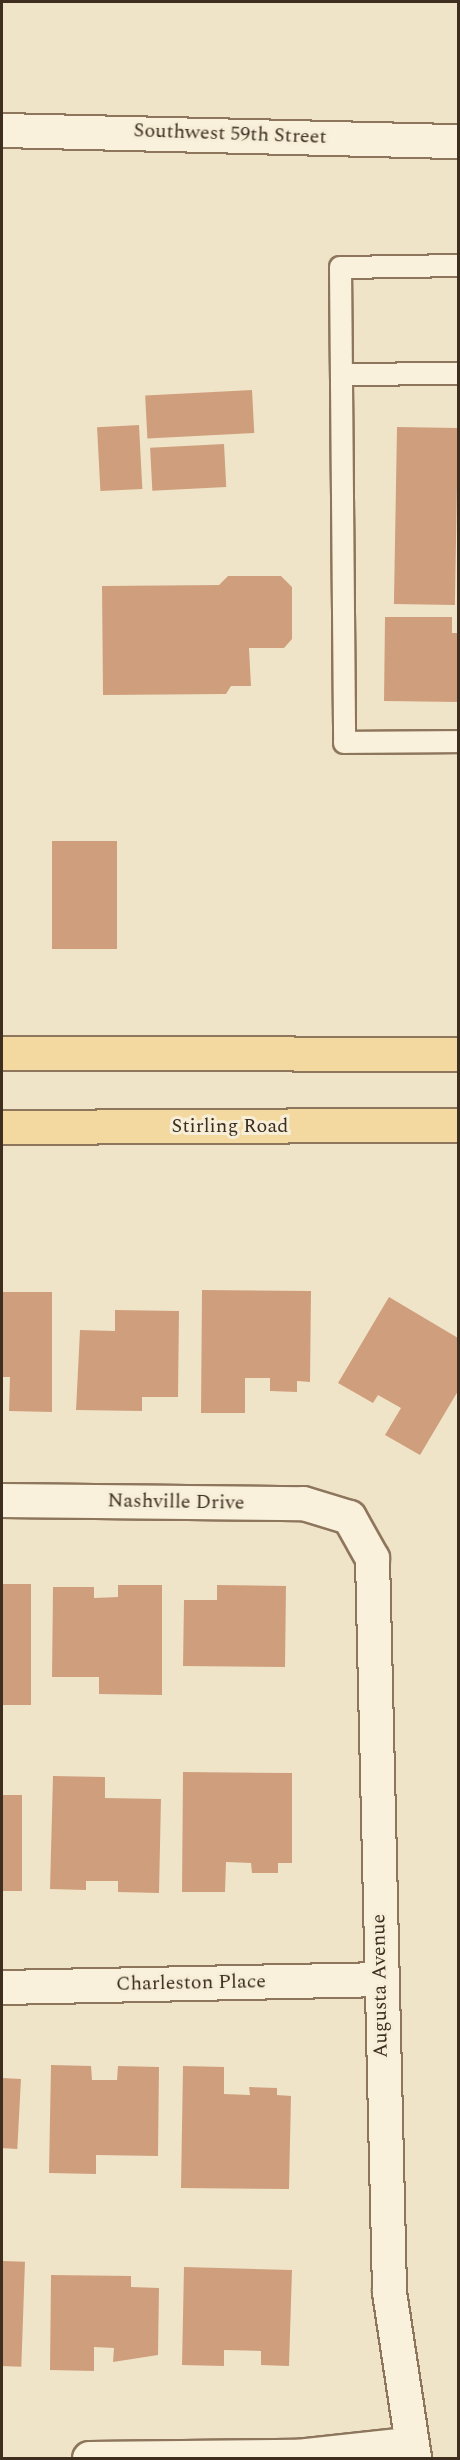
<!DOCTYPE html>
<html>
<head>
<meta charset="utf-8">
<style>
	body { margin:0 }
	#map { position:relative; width:460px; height:2460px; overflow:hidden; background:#f0e4c8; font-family:Spectral,serif }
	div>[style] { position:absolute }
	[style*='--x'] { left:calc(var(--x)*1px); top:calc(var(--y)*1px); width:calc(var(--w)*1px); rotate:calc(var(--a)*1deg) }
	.building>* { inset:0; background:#cf9f7d; transform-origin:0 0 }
	.roads { filter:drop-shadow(2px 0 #8d765c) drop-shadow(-2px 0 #8d765c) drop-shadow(0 2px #8d765c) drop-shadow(0 -2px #8d765c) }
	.service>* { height:21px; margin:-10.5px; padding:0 10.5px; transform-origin:10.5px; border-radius:10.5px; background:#faf1dc }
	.minor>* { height:33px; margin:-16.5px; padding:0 16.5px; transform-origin:16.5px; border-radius:16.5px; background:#faf1dc }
	.primary>* { height:33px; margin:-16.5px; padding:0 16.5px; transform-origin:16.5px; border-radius:16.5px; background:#f3d9a0 }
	span { translate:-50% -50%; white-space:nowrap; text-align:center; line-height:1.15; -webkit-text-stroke:6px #f7eed8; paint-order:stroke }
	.street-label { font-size:20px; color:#3d2e20 }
	.frame { position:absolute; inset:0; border:3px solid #3d2e20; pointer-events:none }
</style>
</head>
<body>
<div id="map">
	<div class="building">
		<div style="left:252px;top:390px;width:43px;height:107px;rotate:87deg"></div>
		<div style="left:139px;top:425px;width:64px;height:42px;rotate:87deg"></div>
		<div style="left:397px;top:427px;width:61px;height:177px;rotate:1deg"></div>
		<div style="left:224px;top:444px;width:43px;height:74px;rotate:87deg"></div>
		<div style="clip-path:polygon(228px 576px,281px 576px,292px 587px,292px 639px,284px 648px,249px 648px,251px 686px,231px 686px,226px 694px,103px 695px,102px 586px,219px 585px)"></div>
		<div style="clip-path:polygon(385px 617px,452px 617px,452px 633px,458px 633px,458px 702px,384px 701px)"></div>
		<div style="left:117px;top:841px;width:108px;height:65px;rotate:90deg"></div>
		<div style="clip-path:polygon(202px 1290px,311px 1291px,310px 1382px,297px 1381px,297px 1392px,270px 1391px,270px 1378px,245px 1378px,245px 1413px,201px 1413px)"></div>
		<div style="clip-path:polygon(2px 1292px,52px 1292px,52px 1412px,9px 1411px,10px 1377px,2px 1377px)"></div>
		<div style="clip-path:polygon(389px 1297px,458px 1338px,458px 1391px,420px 1455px,385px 1435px,401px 1408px,378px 1395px,373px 1403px,338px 1383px)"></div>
		<div style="clip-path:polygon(115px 1310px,179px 1311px,178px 1397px,142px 1397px,142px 1411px,76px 1410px,80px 1330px,115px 1331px)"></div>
		<div style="left:2px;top:1584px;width:29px;height:121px"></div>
		<div style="clip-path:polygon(118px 1585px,162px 1585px,162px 1695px,99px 1694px,99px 1677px,52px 1677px,53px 1587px,94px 1587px,94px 1598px,118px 1597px)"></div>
		<div style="clip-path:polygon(217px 1585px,286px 1586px,285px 1667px,183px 1666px,184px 1600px,217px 1600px)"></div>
		<div style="clip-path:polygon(183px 1772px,292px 1773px,292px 1863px,278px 1863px,278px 1873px,252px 1873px,251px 1863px,226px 1862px,225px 1892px,182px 1892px)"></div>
		<div style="clip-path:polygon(53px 1776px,105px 1777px,105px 1798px,161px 1799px,159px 1893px,118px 1892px,118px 1881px,86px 1881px,86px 1890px,50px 1889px)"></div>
		<div style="left:2px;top:1795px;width:20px;height:96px"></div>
		<div style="clip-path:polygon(51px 2065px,91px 2066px,92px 2080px,117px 2080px,118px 2066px,159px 2067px,158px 2156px,96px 2155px,96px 2174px,49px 2173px)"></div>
		<div style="clip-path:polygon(183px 2066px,224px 2067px,224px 2094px,250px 2095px,249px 2087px,277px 2088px,277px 2095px,291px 2096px,289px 2189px,181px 2188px)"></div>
		<div style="left:2px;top:2078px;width:19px;height:70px;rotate:3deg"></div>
		<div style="left:2px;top:2261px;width:23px;height:105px;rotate:2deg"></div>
		<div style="clip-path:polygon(184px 2267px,292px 2270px,289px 2366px,261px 2365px,261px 2351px,224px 2350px,224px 2366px,182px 2365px)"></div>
		<div style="clip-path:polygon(51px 2275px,131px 2276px,131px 2287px,159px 2288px,158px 2355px,113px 2362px,114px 2348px,94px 2347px,94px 2371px,50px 2370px)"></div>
	</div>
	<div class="roads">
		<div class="service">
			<div style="--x:458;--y:265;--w:118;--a:179"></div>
			<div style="--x:340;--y:267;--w:475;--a:89.5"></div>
			<div style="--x:344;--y:742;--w:114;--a:-0.5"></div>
			<div style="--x:341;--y:374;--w:117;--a:-0.5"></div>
		</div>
		<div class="minor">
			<div style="--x:2;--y:130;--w:456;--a:1.4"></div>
			<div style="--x:2;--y:1500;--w:301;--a:0.6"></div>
			<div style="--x:303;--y:1503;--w:48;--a:16.9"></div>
			<div style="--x:349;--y:1517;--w:47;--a:60.7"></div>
			<div style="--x:372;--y:1558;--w:734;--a:88.67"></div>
			<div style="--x:389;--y:2292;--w:168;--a:81.4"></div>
			<div style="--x:2;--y:1987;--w:378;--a:-1.2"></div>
			<div style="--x:89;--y:2458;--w:208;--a:-0.6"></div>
			<div style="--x:297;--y:2456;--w:111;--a:-6.2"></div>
		</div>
		<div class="primary">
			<div style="--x:2;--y:1053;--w:456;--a:0.1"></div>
			<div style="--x:2;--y:1127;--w:456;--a:-0.3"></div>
		</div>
	</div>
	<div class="street-label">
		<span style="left:230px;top:134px;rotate:2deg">Southwest 59th Street</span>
		<span style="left:230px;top:1126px">Stirling Road</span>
		<span style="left:176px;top:1502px;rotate:1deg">Nashville Drive</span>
		<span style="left:191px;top:1983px;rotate:-1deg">Charleston Place</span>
		<span style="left:380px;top:1986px;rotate:-91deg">Augusta Avenue</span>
	</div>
	<div class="frame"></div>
</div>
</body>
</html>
